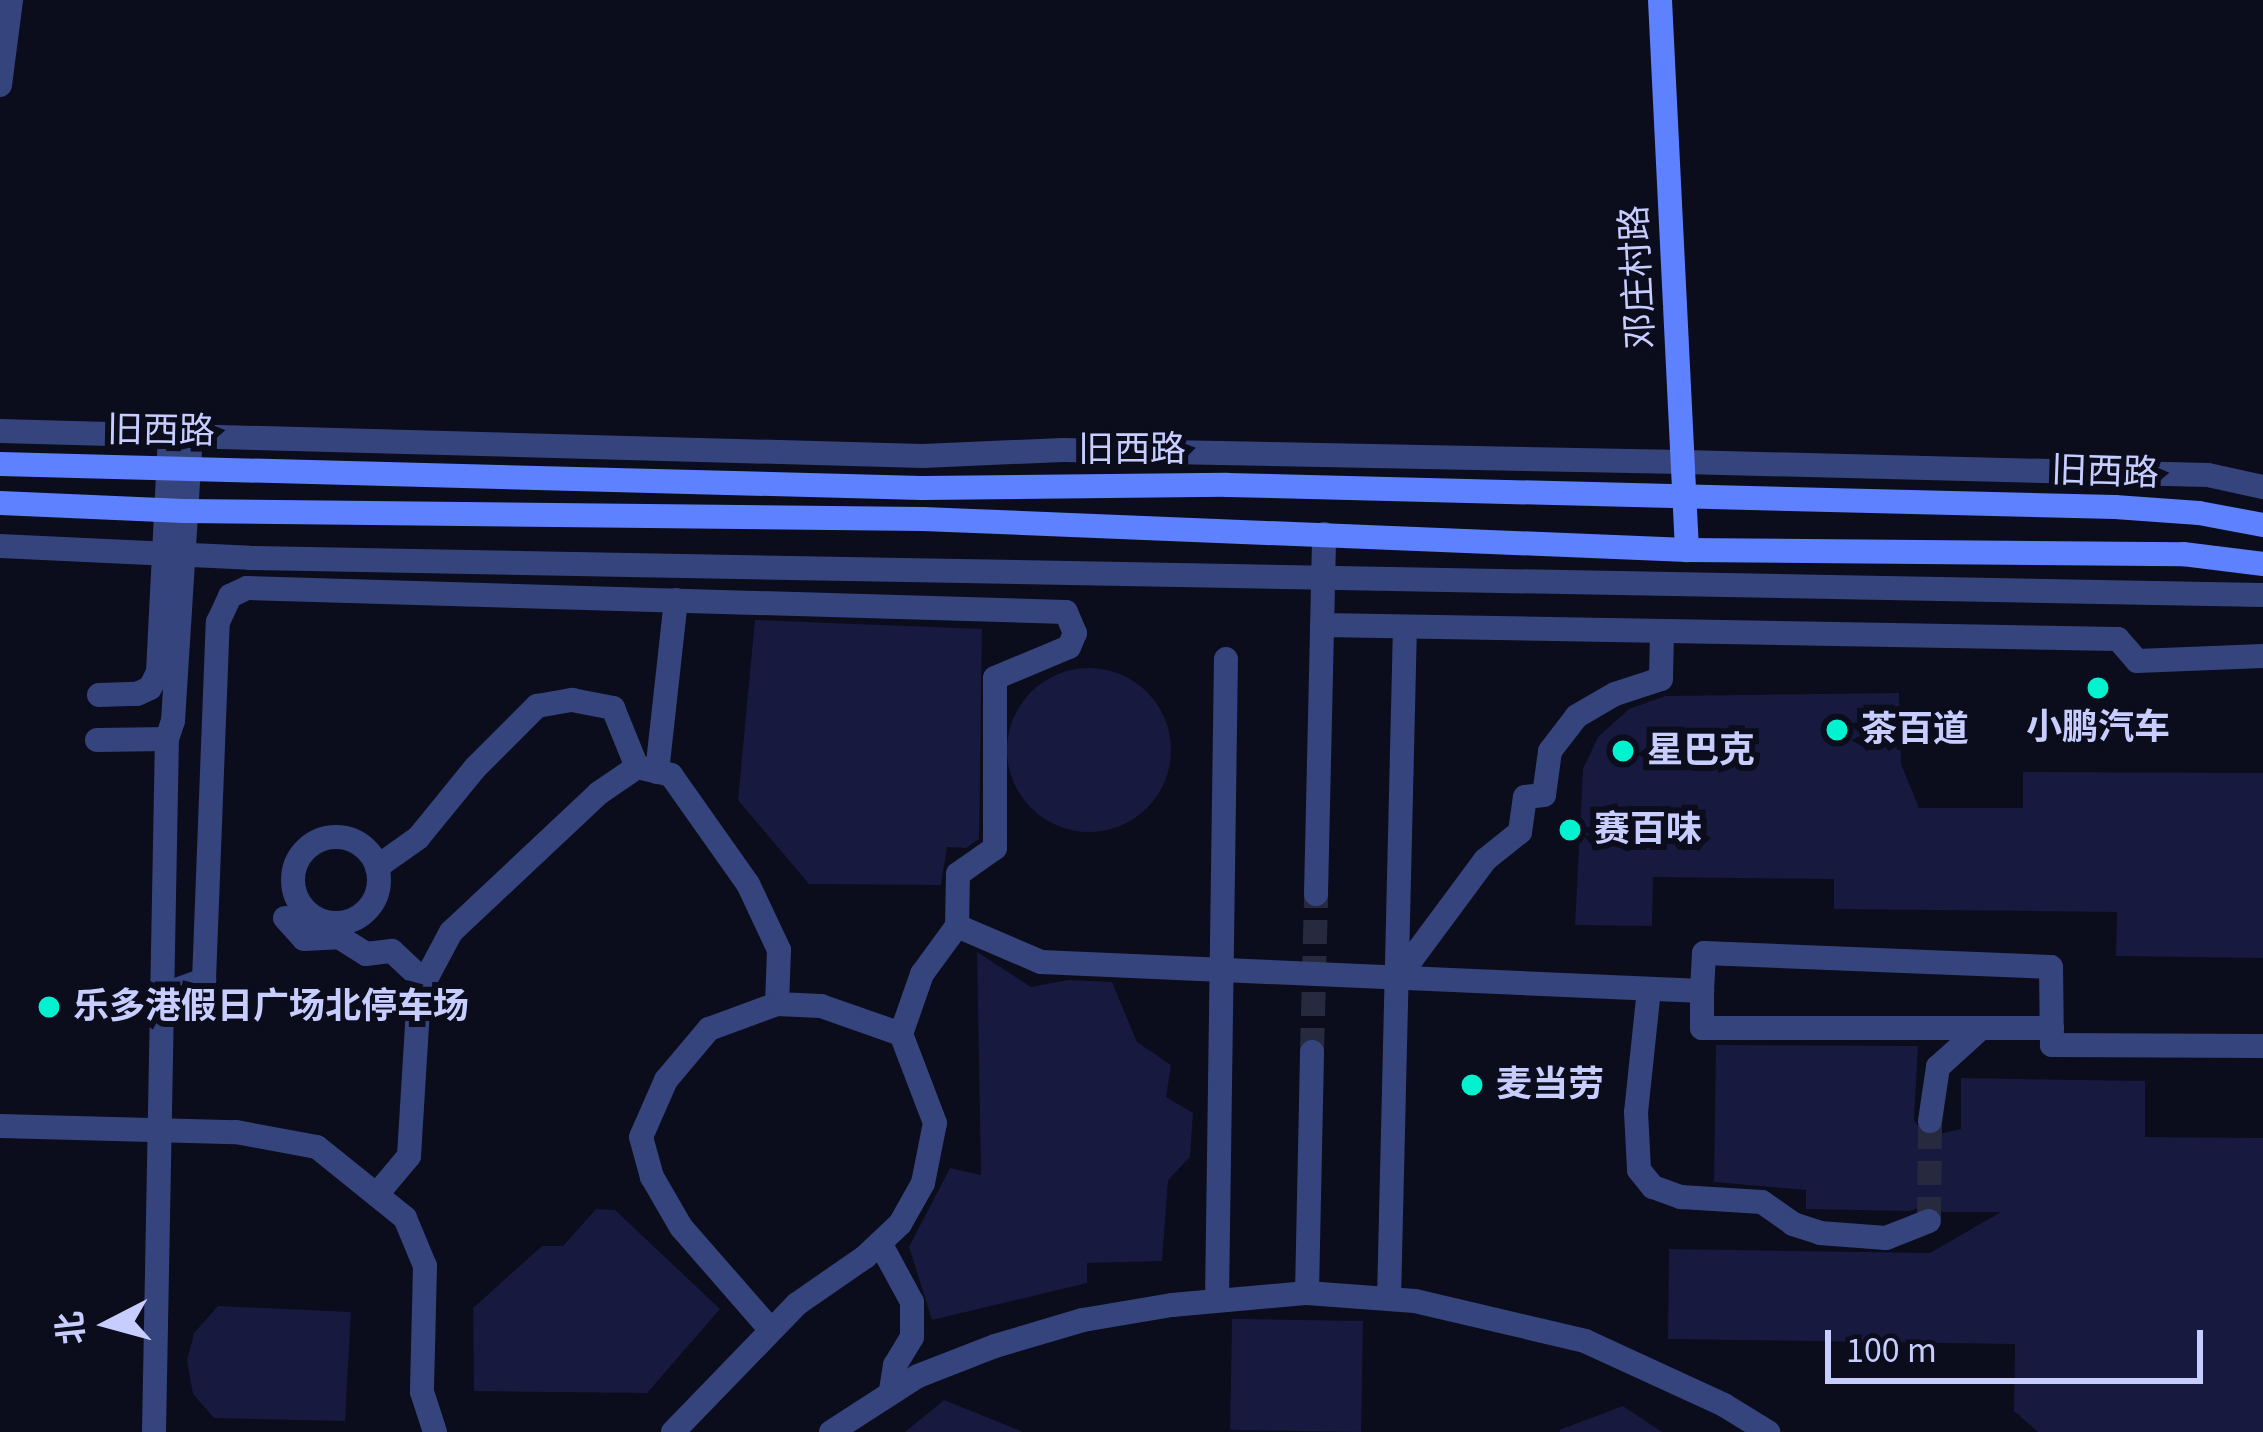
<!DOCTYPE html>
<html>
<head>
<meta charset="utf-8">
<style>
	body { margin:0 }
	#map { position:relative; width:2263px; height:1432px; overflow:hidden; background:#0b0c1c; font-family:"Source Sans 3","Noto Sans SC",sans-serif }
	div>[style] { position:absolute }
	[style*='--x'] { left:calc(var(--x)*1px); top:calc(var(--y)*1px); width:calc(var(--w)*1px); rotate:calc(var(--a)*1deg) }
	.building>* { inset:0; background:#17193e; transform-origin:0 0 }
	.round { border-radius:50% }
	.street-tunnel>* { height:24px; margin-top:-12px; transform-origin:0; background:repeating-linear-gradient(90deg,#27293e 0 24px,transparent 0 36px) }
	.street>* { height:24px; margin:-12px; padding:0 12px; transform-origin:12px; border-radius:12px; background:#35447c }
	.street>.ring { margin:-12px; padding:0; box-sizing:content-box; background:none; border:24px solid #35447c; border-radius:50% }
	.secondary>* { height:24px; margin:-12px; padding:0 12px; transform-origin:12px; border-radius:12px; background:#5e81ff }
	.dots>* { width:33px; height:33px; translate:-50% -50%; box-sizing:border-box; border:6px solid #0b0c1c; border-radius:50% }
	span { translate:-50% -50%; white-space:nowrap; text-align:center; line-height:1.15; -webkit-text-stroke:12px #0b0c1c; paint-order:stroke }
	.street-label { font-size:36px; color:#c7ceff }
	.poi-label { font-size:36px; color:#c7ceff; font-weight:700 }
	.left { translate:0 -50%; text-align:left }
	.north { position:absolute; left:48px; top:1264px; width:120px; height:120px; -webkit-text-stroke:9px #0b0c1c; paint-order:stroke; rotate:264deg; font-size:33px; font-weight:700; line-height:48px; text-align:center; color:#c7ceff }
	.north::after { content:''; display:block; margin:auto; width:42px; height:54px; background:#c7ceff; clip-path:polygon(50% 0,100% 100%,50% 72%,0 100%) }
	.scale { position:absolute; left:1825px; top:1330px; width:378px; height:54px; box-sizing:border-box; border:6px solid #c7ceff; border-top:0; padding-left:15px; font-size:36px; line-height:42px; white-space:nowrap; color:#c7ceff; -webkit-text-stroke:9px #0b0c1c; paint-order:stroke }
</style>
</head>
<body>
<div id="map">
	<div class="building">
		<div style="clip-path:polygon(755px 620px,982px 629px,979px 839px,966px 848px,947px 847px,941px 885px,809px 884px,738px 800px)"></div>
		<div class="round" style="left:1007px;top:668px;width:164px;height:164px"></div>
		<div style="clip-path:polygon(1899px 693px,1901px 764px,1919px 808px,2023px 808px,2023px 772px,2263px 773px,2263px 958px,2116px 956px,2117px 912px,1834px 909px,1834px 879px,1653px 877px,1652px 926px,1575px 925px,1583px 769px,1598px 737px,1629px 709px,1665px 696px)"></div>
		<div style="clip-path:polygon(977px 952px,1031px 987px,1068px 980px,1112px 982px,1137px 1042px,1171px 1065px,1166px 1097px,1193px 1113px,1190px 1157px,1168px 1180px,1162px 1261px,1087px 1263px,1087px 1283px,932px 1320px,909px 1247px,950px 1168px,981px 1175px)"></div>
		<div style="clip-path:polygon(1716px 1045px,1918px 1046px,1914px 1120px,1926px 1137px,1961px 1129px,1961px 1078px,2145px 1081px,2145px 1137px,2263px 1138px,2263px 1432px,2038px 1432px,2014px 1411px,2015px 1344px,1668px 1339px,1669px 1249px,1930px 1253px,2001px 1212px,1942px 1212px,1930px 1205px,1909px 1211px,1806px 1209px,1806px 1190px,1714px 1182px)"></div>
		<div style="clip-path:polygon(596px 1209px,615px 1210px,720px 1309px,647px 1393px,474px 1391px,473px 1308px,542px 1246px,563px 1246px)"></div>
		<div style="clip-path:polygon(218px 1306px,351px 1312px,345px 1421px,214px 1418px,193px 1394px,187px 1361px,194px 1333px)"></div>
		<div style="left:1363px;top:1321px;width:111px;height:131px;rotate:91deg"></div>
		<div style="clip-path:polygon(944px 1400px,1021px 1431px,1021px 1432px,905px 1432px)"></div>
		<div style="clip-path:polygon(1623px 1406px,1662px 1432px,1560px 1432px,1559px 1430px)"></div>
	</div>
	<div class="street-tunnel">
		<div style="--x:1312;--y:1052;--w:158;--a:-88.5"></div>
		<div style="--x:1929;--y:1221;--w:100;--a:-89.4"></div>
	</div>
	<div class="street">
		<div style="--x:0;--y:85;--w:86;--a:-82.6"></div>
		<div style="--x:0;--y:431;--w:923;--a:1.55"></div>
		<div style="--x:923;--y:456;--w:140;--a:-2.5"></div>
		<div style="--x:1063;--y:450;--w:621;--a:1.11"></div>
		<div style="--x:1684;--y:462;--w:524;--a:1.42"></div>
		<div style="--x:2208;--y:475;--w:56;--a:12.3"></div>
		<div style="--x:0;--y:546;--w:250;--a:2.7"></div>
		<div style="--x:250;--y:558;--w:2013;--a:1.05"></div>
		<div style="--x:1322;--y:625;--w:796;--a:1.01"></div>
		<div style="--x:2118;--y:639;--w:29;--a:49"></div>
		<div style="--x:2137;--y:661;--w:126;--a:-2.3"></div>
		<div style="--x:99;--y:695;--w:38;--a:-2"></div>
		<div style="--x:137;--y:694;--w:14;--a:-25"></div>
		<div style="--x:150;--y:688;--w:18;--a:-63"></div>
		<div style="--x:158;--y:672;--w:235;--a:-87.1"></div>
		<div style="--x:97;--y:740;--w:70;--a:-0.8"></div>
		<div style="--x:167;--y:739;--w:19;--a:-72"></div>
		<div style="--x:173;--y:721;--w:274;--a:-86.4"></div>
		<div style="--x:657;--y:772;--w:173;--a:-83.7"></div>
		<div class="ring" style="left:293px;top:837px;width:62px;height:62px"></div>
		<div style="--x:377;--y:867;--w:50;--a:-35.3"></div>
		<div style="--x:418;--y:838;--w:90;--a:-50.8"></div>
		<div style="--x:475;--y:768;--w:88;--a:-45"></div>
		<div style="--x:537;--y:706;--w:36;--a:-10"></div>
		<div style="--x:572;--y:700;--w:42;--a:11"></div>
		<div style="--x:613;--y:708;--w:64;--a:67.9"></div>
		<div style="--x:1316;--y:894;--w:360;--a:-88.7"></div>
		<div style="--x:285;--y:918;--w:28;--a:48"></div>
		<div style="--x:304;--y:939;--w:35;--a:-3"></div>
		<div style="--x:339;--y:937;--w:32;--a:32"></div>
		<div style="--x:366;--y:954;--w:26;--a:-7"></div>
		<div style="--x:392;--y:951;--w:45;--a:43.2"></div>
		<div style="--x:1397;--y:979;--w:148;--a:-53.5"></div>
		<div style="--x:1485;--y:860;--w:45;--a:-38.7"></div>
		<div style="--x:1520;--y:832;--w:35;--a:-82"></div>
		<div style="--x:1525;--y:797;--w:19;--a:-6"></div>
		<div style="--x:1544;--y:795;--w:44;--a:-82.2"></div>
		<div style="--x:1550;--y:751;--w:44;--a:-52.4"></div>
		<div style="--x:1577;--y:716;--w:44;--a:-30.1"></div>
		<div style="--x:1615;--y:694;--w:48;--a:-18.1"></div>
		<div style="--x:1661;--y:679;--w:48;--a:-88.8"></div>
		<div style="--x:1649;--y:989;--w:124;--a:96"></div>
		<div style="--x:1636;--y:1112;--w:58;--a:87"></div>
		<div style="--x:1639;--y:1170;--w:22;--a:51"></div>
		<div style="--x:1653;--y:1187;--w:30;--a:20"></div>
		<div style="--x:1681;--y:1197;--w:81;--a:3.5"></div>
		<div style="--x:1762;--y:1202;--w:38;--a:35"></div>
		<div style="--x:1793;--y:1224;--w:28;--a:18"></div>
		<div style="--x:1820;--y:1233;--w:66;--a:4.3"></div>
		<div style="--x:1886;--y:1238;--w:46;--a:-21.6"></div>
		<div style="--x:1702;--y:991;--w:37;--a:90"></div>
		<div style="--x:1702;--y:1028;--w:350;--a:0"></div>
		<div style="--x:162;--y:995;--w:45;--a:-19.7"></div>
		<div style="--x:204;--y:980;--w:358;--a:-87.8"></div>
		<div style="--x:218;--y:622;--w:29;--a:-65"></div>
		<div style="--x:230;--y:596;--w:19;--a:-25"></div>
		<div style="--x:247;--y:588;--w:819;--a:1.68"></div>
		<div style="--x:1066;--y:612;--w:23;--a:67"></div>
		<div style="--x:1075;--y:633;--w:15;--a:113"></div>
		<div style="--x:1069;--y:647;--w:80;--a:157.3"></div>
		<div style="--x:995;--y:678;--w:170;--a:90"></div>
		<div style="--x:995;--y:848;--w:45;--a:144.9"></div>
		<div style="--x:958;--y:874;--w:52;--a:91.1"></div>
		<div style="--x:1930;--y:1121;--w:55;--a:-81.6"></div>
		<div style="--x:1938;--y:1067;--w:58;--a:-42.2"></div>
		<div style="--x:0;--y:1126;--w:236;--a:1.5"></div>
		<div style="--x:236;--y:1132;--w:82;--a:10.5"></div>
		<div style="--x:317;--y:1147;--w:113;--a:38.9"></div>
		<div style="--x:405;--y:1218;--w:52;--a:67.4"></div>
		<div style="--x:425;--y:1266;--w:126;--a:91.4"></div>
		<div style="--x:422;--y:1392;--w:42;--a:72"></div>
		<div style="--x:378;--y:1193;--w:48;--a:-50"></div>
		<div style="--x:409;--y:1156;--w:164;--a:-86.5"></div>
		<div style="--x:419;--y:992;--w:68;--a:-61.9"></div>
		<div style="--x:451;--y:932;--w:203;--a:-43.2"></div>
		<div style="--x:599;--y:793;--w:46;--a:-34.4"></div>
		<div style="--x:637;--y:767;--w:35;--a:13"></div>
		<div style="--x:671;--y:775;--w:133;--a:54.8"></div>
		<div style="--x:748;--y:884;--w:73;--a:64.8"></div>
		<div style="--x:779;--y:950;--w:54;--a:92.1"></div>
		<div style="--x:880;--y:1243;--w:67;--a:61.5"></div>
		<div style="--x:912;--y:1302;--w:35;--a:90"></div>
		<div style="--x:912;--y:1337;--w:33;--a:121"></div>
		<div style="--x:895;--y:1365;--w:26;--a:99"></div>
		<div style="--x:1307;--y:1293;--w:241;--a:-88.8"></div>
		<div style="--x:1389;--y:1299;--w:672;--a:-88.64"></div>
		<div style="--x:1217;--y:1300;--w:641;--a:-89.2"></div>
		<div style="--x:770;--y:1329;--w:135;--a:-131.1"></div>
		<div style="--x:681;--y:1227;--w:58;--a:-120.1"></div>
		<div style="--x:652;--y:1177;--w:41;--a:-105.4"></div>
		<div style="--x:641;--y:1137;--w:62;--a:-66.3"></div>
		<div style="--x:666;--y:1080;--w:67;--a:-49.9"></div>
		<div style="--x:709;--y:1029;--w:72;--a:-20.2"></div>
		<div style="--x:777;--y:1004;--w:44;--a:2.6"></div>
		<div style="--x:821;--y:1006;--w:85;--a:19.3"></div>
		<div style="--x:154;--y:1432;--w:693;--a:-88.93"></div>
		<div style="--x:673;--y:1432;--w:178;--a:-45.9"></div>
		<div style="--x:797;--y:1304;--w:83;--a:-34.7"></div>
		<div style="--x:865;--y:1257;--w:48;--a:-43.3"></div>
		<div style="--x:900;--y:1224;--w:47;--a:-60.7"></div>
		<div style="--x:923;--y:1183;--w:61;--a:-78.7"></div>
		<div style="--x:935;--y:1123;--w:95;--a:-110.9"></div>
		<div style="--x:901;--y:1034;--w:64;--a:-70.7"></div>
		<div style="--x:922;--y:974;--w:59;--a:-53.9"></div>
		<div style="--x:957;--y:926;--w:91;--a:23.2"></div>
		<div style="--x:1041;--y:962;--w:662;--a:2.51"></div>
		<div style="--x:1702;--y:991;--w:38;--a:-87"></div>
		<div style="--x:1704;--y:953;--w:347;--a:2.3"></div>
		<div style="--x:2051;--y:967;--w:78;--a:89.3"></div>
		<div style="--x:2052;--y:1045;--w:211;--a:0.3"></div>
		<div style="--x:831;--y:1432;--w:103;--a:-32.8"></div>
		<div style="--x:918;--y:1376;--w:83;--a:-21.3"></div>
		<div style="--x:995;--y:1346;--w:92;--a:-16.5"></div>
		<div style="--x:1083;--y:1320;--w:90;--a:-9.6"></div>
		<div style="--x:1172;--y:1305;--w:136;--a:-5.1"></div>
		<div style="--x:1307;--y:1293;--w:108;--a:4.2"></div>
		<div style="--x:1415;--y:1301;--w:175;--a:13.2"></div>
		<div style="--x:1585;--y:1341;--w:153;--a:24.7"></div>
		<div style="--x:1724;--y:1405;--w:52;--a:31.5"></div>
	</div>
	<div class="secondary">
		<div style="--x:1660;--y:0;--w:551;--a:87.19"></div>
		<div style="--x:0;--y:464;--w:922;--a:1.49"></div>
		<div style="--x:922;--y:488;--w:305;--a:-0.6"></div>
		<div style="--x:1227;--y:485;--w:888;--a:1.42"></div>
		<div style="--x:2115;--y:507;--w:84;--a:4.1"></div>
		<div style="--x:2199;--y:513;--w:65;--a:10.6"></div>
		<div style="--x:0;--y:503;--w:184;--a:2.5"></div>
		<div style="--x:184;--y:511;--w:739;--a:0.62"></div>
		<div style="--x:923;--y:519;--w:765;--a:2.32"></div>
		<div style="--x:1687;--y:550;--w:496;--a:0.5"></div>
		<div style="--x:2183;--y:554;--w:81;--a:7.1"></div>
	</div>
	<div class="dots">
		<div style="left:2098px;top:688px;background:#00f2ce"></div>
		<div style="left:1837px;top:730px;background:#00f2ce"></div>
		<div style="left:1623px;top:751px;background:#00f2ce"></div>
		<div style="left:1570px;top:830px;background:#00f2ce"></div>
		<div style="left:49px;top:1007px;background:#00f2ce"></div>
		<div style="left:1472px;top:1085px;background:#00f2ce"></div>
	</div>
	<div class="street-label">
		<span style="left:1638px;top:277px;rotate:-93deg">邓庄村路</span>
		<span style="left:161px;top:431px;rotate:1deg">旧西路</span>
		<span style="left:1132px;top:450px">旧西路</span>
		<span style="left:2105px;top:472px;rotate:2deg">旧西路</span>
	</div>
	<div class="poi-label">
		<span style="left:2098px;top:728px">小鹏汽车</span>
		<span class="left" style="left:1861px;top:730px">茶百道</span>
		<span class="left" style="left:1647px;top:751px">星巴克</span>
		<span class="left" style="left:1594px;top:830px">赛百味</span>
		<span class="left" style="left:73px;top:1007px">乐多港假日广场北停车场</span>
		<span class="left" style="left:1496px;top:1085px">麦当劳</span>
	</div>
	<div class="north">北</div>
	<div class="scale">100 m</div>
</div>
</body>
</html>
